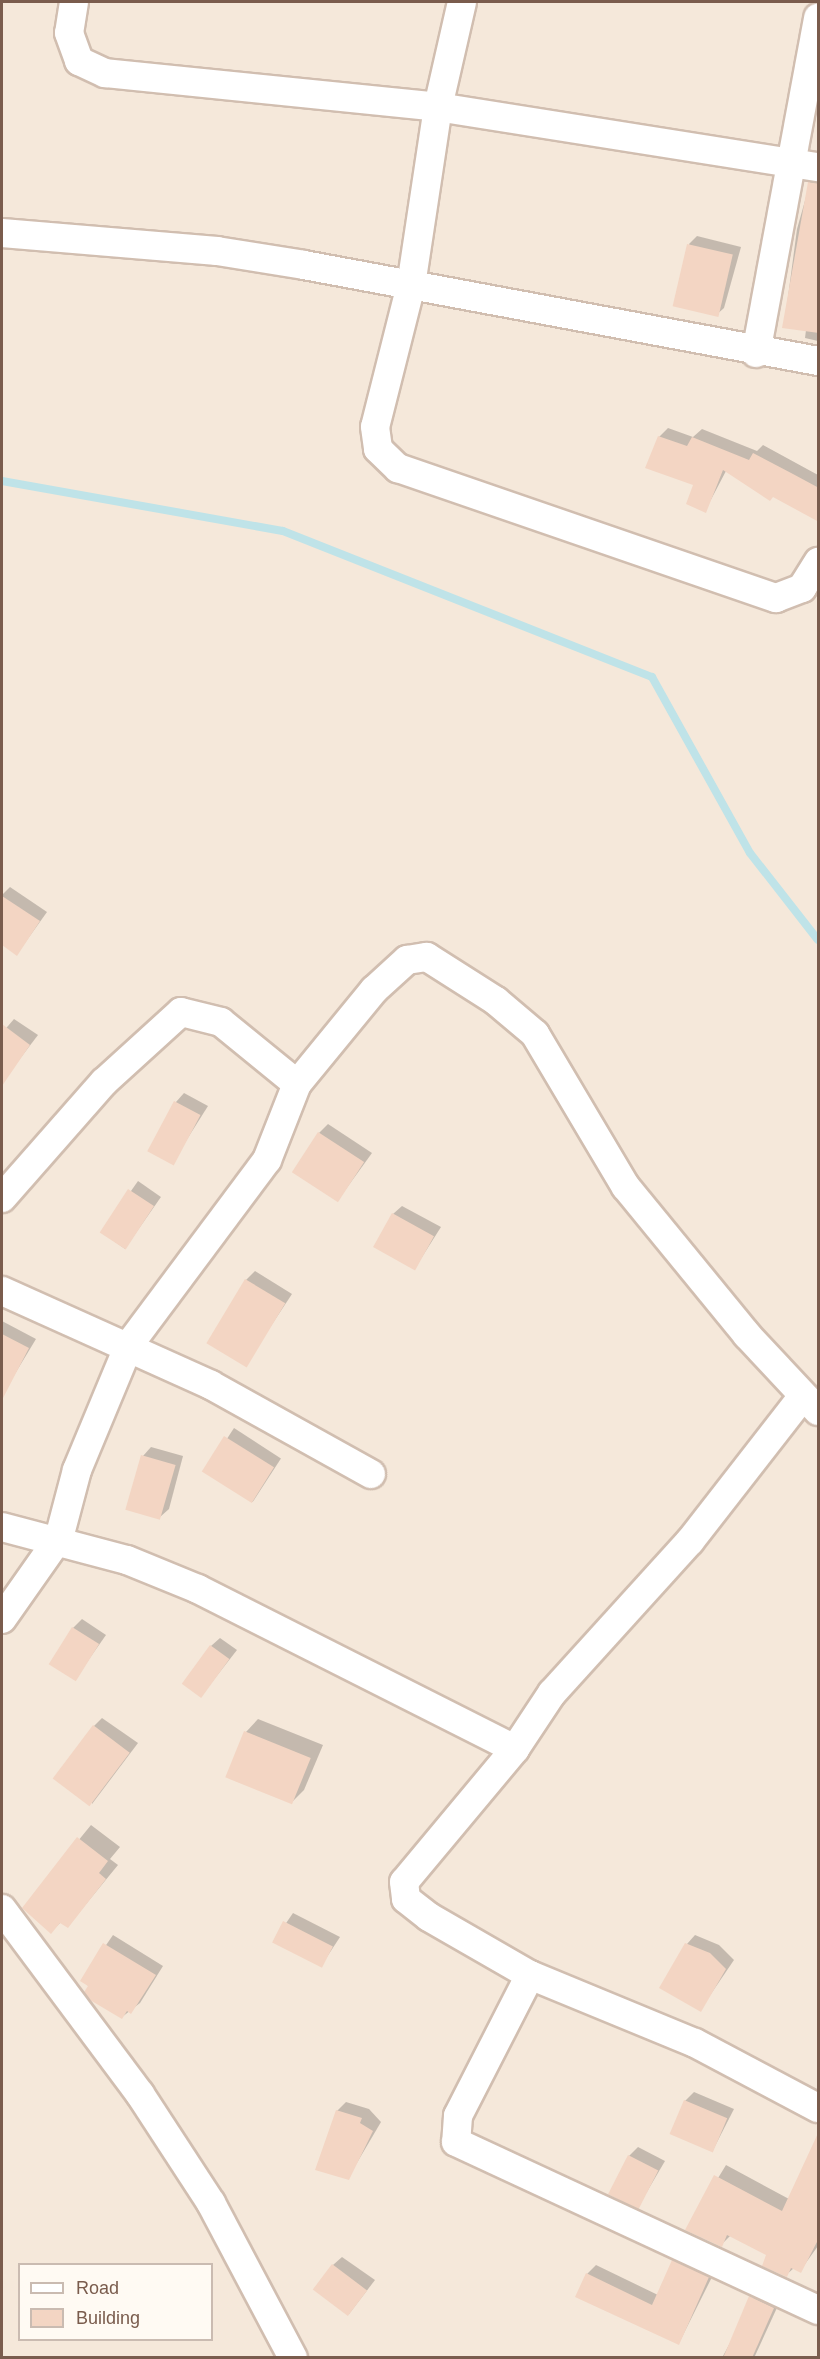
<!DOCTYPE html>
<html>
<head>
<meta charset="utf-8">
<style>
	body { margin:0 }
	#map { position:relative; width:820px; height:2359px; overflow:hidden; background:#fdf6ec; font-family:Arial,sans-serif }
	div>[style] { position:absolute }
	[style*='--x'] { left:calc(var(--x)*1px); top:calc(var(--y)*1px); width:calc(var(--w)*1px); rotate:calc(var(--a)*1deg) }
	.residential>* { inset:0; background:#f5e8da }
	.shadow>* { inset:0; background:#0003; transform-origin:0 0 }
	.stream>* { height:8px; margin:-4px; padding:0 4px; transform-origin:4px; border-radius:4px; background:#bfe3e8 }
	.building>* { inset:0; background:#f3d5c3; transform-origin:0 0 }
	.roads { filter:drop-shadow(2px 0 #d1beb0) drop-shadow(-2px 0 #d1beb0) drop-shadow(0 2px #d1beb0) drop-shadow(0 -2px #d1beb0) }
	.minor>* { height:28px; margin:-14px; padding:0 14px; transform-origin:14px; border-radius:14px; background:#fff }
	span { translate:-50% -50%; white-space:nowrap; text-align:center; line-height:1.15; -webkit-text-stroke:6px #fffaf3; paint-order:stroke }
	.frame { position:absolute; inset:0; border:3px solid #7a5c4d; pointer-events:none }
	.legend { position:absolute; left:18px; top:2263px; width:195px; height:78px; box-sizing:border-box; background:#fffaf3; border:2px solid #cabbb1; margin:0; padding:8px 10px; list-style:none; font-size:18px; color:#7a5c4d }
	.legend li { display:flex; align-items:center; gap:12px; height:30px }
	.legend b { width:30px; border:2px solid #cabbb1 }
</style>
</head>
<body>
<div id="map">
	<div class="residential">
		<div style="clip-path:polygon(evenodd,2px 2px,818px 2px,818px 2357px,2px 2358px,2px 2px,20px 2264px,212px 2264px,212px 2340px,20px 2340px,20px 2264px)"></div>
	</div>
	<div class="shadow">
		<div style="clip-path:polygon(818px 174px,818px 341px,805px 338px,806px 330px,784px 327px,797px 229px,810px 183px)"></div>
		<div style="clip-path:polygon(697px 236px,741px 247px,724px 308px,715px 316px,689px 244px)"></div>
		<div style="clip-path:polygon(668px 428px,693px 437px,702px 429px,757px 451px,763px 445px,818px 475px,818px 520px,726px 471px,705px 511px,695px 485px,659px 437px)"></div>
		<div style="clip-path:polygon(10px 887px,47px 912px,17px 954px,2px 944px,2px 895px)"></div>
		<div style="clip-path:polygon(14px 1019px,38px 1035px,9px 1073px,2px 1068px,2px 1033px)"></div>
		<div style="clip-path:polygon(184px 1093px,208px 1106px,172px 1163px,176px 1102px)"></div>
		<div style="clip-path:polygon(328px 1124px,372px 1153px,338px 1200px,319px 1133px)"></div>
		<div style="left:138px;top:1181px;width:28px;height:63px;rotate:35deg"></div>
		<div style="clip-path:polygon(402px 1206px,441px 1227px,415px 1268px,393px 1214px)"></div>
		<div style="clip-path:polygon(255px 1271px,292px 1294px,245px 1365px,246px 1280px)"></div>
		<div style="clip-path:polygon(2px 1321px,36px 1339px,10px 1382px,2px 1378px)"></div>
		<div style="left:234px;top:1428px;width:56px;height:52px;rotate:33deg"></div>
		<div style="clip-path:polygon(151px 1447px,183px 1456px,169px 1509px,160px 1517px,143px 1456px)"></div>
		<div style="clip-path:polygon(82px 1619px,106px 1635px,75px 1679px,73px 1628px)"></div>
		<div style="clip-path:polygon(220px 1638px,237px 1650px,201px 1696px,211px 1646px)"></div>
		<div style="clip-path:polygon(102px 1718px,138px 1743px,92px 1804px,94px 1726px)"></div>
		<div style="clip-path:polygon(258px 1719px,323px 1745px,304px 1790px,291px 1803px,246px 1732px)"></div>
		<div style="clip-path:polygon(91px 1825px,120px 1847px,110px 1859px,118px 1865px,68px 1926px,61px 1922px,51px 1932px,24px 1907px)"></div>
		<div style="clip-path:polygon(293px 1913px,340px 1937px,321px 1966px,273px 1942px)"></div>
		<div style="clip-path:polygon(113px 1935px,163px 1966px,140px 2003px,122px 2017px,82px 1980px)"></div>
		<div style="clip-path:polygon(695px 1935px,719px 1945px,734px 1960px,700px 2010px,687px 1944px)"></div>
		<div style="clip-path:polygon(694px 2092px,734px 2109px,713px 2150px,685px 2101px)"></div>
		<div style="clip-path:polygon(346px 2102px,369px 2109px,381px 2122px,348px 2178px,337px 2111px)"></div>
		<div style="clip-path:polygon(818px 2140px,818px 2246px,800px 2271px,794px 2268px,786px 2275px,768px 2254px,731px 2235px,721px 2245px,687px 2229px,726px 2165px,789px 2199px)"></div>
		<div style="clip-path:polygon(638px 2147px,665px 2161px,638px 2207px,629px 2156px)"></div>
		<div style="clip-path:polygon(682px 2252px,716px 2269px,679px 2343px,587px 2274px,596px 2265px,658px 2295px)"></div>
		<div style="clip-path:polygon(342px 2257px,375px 2280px,349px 2314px,333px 2265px)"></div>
		<div style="clip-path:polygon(759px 2288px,781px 2299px,754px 2358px,722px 2358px)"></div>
	</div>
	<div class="stream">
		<div style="--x:2;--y:481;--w:285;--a:10.1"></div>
		<div style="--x:283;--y:531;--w:397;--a:21.6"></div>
		<div style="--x:652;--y:677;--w:201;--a:60.9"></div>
		<div style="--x:750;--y:853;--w:110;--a:52"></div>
	</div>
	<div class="building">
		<div style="clip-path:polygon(808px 182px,819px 183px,819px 333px,782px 328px)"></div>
		<div style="left:687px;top:244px;width:47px;height:64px;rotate:13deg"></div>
		<div style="clip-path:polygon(658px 436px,687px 446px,692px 437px,749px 460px,753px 453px,793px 474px,819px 488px,819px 522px,773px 497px,770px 501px,723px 470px,706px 513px,686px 504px,693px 485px,645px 468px)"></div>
		<div style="clip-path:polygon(2px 896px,40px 921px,17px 956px,2px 945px)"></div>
		<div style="clip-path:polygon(2px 1024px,30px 1045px,2px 1086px)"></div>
		<div style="left:174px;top:1101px;width:30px;height:57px;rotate:28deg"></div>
		<div style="left:318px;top:1132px;width:55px;height:48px;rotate:33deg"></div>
		<div style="left:128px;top:1189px;width:31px;height:52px;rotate:33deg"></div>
		<div style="left:392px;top:1213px;width:48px;height:39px;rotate:29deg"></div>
		<div style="left:245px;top:1279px;width:47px;height:75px;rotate:31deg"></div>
		<div style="clip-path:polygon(2px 1334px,29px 1348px,2px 1400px)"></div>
		<div style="left:224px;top:1436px;width:59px;height:42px;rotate:32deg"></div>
		<div style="left:141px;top:1455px;width:36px;height:57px;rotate:16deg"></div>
		<div style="left:72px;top:1627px;width:32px;height:44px;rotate:32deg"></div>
		<div style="left:210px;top:1645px;width:24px;height:48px;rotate:36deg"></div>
		<div style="left:93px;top:1725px;width:46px;height:67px;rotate:37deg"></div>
		<div style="left:244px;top:1731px;width:72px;height:50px;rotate:22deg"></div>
		<div style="clip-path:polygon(77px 1837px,108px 1861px,99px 1873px,106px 1879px,68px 1928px,60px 1923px,51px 1934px,22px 1908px)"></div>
		<div style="left:283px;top:1921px;width:56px;height:24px;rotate:27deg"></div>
		<div style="clip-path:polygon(103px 1943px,156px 1975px,131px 2014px,127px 2011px,122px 2019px,90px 2000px,84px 1992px,88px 1986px,80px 1981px)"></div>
		<div style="clip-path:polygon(685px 1943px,710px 1953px,726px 1969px,701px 2012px,659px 1988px)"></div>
		<div style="left:684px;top:2100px;width:47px;height:37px;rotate:23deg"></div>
		<div style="clip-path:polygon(336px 2110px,362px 2118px,360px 2123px,373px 2131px,349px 2180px,315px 2170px)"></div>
		<div style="clip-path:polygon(819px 2131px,819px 2238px,801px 2273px,791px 2268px,787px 2277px,762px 2266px,766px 2255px,727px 2235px,722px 2247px,685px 2230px,714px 2175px,782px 2211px)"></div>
		<div style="left:628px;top:2155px;width:34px;height:44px;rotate:27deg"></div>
		<div style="clip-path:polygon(672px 2260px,709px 2277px,679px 2345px,575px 2297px,586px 2273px,652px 2305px)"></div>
		<div style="left:332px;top:2264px;width:44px;height:32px;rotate:37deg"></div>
		<div style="clip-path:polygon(749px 2296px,774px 2308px,752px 2358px,723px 2358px)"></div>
	</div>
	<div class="roads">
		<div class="minor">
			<div style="--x:74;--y:2;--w:31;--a:99"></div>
			<div style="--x:69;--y:33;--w:30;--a:70"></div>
			<div style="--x:79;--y:61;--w:29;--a:25"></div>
			<div style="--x:105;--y:73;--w:335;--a:5.8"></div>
			<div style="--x:438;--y:107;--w:385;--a:9"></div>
			<div style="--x:462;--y:2;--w:108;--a:102.9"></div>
			<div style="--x:438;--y:107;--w:180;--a:98.6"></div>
			<div style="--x:411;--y:285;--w:146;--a:104.2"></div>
			<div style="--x:375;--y:427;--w:22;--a:82"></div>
			<div style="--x:378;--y:449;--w:28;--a:44"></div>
			<div style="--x:398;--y:468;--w:400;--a:19"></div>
			<div style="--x:776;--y:598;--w:28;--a:-21"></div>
			<div style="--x:802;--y:588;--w:31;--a:-58"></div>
			<div style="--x:2;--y:233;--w:216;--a:4.8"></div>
			<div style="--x:217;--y:251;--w:88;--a:9.1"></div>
			<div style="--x:304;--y:265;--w:523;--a:10.58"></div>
			<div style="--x:756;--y:353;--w:341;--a:-79.5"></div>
			<div style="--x:2;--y:1198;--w:154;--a:-48.7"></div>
			<div style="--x:104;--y:1082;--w:104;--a:-42.3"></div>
			<div style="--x:181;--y:1012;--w:41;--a:14"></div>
			<div style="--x:221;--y:1022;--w:98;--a:39.2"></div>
			<div style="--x:2;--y:1291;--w:229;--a:24.2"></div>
			<div style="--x:211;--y:1385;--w:183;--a:29.1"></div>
			<div style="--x:803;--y:1396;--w:184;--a:127.9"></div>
			<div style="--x:690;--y:1541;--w:205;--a:132.2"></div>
			<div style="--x:552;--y:1693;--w:67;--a:123.5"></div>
			<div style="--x:515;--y:1749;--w:173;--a:129.8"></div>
			<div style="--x:404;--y:1882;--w:17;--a:83"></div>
			<div style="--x:406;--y:1899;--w:29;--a:38"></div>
			<div style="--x:429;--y:1917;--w:116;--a:29.9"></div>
			<div style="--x:530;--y:1975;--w:178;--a:22.4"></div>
			<div style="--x:695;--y:2043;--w:139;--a:27.9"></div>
			<div style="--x:2;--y:1527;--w:129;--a:14.8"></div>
			<div style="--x:127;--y:1560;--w:77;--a:22.2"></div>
			<div style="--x:198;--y:1589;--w:355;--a:26.8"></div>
			<div style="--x:2;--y:1619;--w:99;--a:-54.9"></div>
			<div style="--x:59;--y:1538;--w:70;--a:-75.2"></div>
			<div style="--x:77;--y:1470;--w:135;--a:-67.4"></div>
			<div style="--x:129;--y:1345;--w:231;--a:-53.3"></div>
			<div style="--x:267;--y:1160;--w:82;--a:-68.5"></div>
			<div style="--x:297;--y:1084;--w:122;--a:-50.7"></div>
			<div style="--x:374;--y:990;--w:45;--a:-42.3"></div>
			<div style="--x:407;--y:960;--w:20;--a:-9"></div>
			<div style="--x:427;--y:957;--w:82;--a:32.5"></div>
			<div style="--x:496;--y:1001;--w:51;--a:40.2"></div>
			<div style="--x:535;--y:1034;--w:178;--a:59.3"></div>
			<div style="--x:626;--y:1187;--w:191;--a:50.7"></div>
			<div style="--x:747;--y:1335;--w:104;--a:46.9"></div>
			<div style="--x:2;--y:1909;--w:231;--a:53.3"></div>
			<div style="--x:140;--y:2094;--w:130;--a:56.9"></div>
			<div style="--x:211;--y:2203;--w:175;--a:62.1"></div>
			<div style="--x:530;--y:1975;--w:158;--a:117.1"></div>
			<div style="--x:458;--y:2116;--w:26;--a:94"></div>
			<div style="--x:456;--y:2142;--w:399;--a:24.9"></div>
		</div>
	</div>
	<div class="frame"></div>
	<ul class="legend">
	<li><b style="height:8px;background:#fff"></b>Road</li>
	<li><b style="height:16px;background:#f3d5c3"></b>Building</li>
	</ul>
</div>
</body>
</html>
